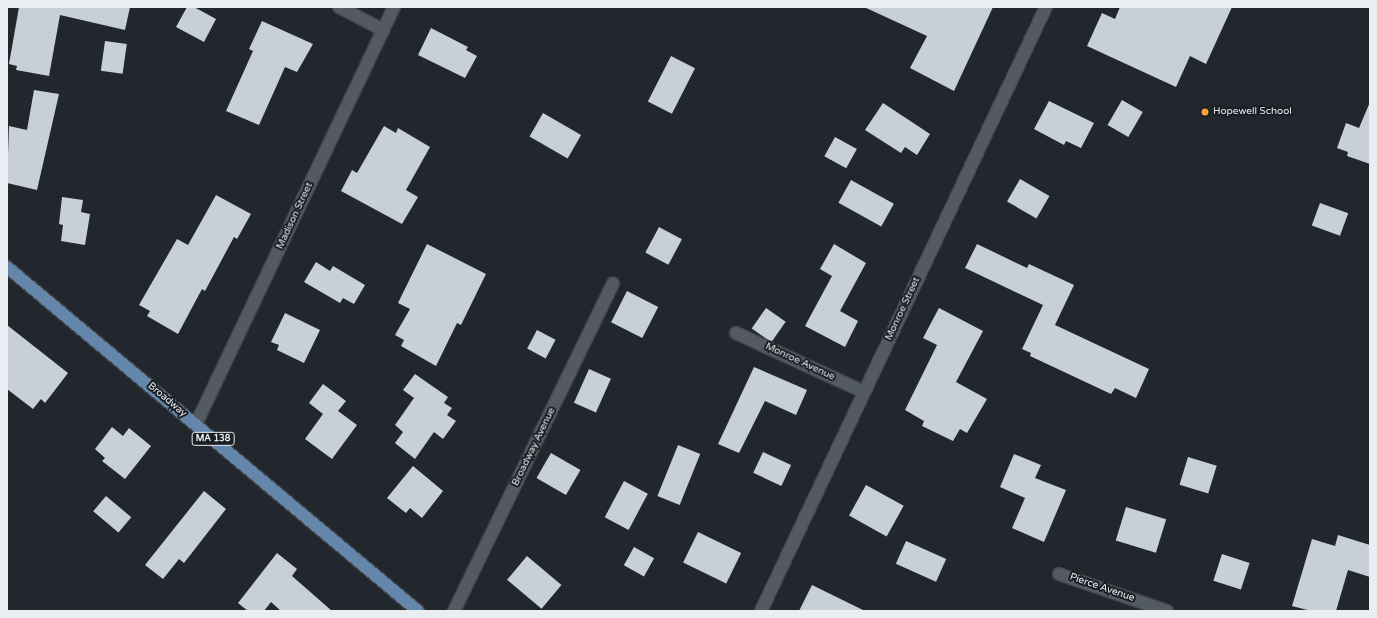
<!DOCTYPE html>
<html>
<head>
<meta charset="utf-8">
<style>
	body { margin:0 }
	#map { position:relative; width:1377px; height:618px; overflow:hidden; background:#22272e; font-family:"Varela Round",sans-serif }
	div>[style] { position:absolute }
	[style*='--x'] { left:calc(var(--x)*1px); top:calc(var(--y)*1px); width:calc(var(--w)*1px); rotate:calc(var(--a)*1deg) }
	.building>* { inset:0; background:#c7cfd8; transform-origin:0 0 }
	.roads { filter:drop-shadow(1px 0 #41454b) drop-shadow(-1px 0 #41454b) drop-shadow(0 1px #41454b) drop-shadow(0 -1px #41454b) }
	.minor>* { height:12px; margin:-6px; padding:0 6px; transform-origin:6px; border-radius:6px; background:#535a62 }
	.primary>* { height:12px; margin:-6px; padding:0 6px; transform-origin:6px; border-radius:6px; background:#6586ab }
	.dots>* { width:11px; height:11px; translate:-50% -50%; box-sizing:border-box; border:2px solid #181e24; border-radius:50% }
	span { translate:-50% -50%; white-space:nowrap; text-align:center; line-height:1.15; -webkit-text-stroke:4px #181e24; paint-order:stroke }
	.shield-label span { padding:1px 3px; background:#181e24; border:1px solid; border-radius:3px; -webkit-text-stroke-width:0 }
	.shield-label { font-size:9px; color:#eaeef3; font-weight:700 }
	.poi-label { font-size:10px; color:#eaeef3 }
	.left { translate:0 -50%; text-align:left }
	.street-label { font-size:10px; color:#eaeef3 }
	.frame { position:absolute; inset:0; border:8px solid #eaeef3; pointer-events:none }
</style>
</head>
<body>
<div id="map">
	<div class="building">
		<div style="clip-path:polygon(19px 7px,130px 7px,125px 30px,60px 15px,49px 76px,16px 70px,17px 66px,9px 64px)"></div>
		<div style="clip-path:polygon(187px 7px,194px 7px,216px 19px,204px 42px,176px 27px)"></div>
		<div style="clip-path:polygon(864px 7px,993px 7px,954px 91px,910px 68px,927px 36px)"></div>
		<div style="clip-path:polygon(1120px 7px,1232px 7px,1206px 64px,1190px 56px,1176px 87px,1087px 46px,1102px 13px,1115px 19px)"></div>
		<div style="clip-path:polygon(262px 21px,313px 44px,297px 72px,285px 67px,259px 125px,226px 111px,253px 51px,249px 49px)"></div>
		<div style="clip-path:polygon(431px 28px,468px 47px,466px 50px,477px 56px,465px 78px,418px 55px)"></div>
		<div style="left:105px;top:41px;width:22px;height:30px;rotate:8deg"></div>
		<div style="left:671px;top:56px;width:27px;height:51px;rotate:27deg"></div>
		<div style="clip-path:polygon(34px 90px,59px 94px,37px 190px,7px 183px,9px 126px,27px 130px)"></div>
		<div style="left:1122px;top:100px;width:24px;height:29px;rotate:30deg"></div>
		<div style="clip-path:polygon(1049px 101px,1094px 123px,1081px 148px,1066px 141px,1064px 145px,1034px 129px)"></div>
		<div style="clip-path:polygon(1370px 102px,1370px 164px,1347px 156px,1348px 152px,1337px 148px,1346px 123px,1359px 128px)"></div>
		<div style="clip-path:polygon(883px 103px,930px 134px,917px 155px,905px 147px,901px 153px,865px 130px)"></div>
		<div style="left:543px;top:113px;width:44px;height:27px;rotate:30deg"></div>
		<div style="clip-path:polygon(384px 126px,396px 133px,398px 128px,430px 147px,406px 190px,418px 197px,402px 224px,341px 191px,352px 170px,357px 173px)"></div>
		<div style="left:835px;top:137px;width:25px;height:22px;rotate:29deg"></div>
		<div style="left:1020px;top:179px;width:34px;height:26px;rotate:30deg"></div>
		<div style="left:851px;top:180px;width:49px;height:26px;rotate:29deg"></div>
		<div style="clip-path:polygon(216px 195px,251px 214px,237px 239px,234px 237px,205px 291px,202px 289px,178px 334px,147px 316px,150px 311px,139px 305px,177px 239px,188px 245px)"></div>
		<div style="clip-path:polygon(62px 197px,83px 200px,81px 212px,90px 214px,85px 245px,61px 241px,63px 225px,59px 224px)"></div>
		<div style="left:1320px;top:203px;width:30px;height:24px;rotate:20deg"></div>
		<div style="left:659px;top:227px;width:26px;height:29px;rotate:28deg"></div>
		<div style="clip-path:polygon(427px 244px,486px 274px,461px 325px,457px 323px,436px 366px,401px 346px,404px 340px,395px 335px,410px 309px,398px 303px)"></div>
		<div style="clip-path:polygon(834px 244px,866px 263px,840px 311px,858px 321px,845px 347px,805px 326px,832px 276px,820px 269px)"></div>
		<div style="clip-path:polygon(977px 244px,1027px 268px,1029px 264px,1074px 285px,1055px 325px,1149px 369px,1136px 398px,1115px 388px,1111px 394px,1030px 356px,1031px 353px,1022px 349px,1043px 305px,965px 268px)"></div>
		<div style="clip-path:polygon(316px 262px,330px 271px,333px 266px,365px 285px,354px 304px,343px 298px,340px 303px,304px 282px)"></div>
		<div style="left:627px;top:291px;width:35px;height:35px;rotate:27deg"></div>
		<div style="left:766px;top:308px;width:24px;height:25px;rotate:35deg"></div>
		<div style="clip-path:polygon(939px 308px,983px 331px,956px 382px,987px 399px,967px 433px,960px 429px,953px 441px,922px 426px,924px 421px,905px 410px,937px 345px,923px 338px)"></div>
		<div style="clip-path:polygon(285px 313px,320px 330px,304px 363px,277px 350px,279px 345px,271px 342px)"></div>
		<div style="clip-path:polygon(7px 325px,68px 373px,45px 403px,41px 399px,33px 409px,7px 389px)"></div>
		<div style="left:537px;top:330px;width:21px;height:21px;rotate:28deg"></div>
		<div style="clip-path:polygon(754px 367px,807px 390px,796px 415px,765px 401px,739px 453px,718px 444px)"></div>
		<div style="left:589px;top:369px;width:24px;height:37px;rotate:24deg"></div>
		<div style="clip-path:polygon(415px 374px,448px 397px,444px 403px,452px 408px,447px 415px,456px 421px,443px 439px,434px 432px,415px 459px,395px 443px,403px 432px,395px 425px,414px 398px,403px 390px)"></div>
		<div style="clip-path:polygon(323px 384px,346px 401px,338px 411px,357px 425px,332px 459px,305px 439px,323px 414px,309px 403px)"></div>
		<div style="clip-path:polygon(112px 427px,123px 436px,129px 428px,151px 446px,125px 479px,102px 461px,105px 458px,95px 449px)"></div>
		<div style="left:678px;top:445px;width:24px;height:55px;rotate:22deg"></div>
		<div style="left:763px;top:452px;width:31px;height:23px;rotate:25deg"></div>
		<div style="left:551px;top:453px;width:34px;height:29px;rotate:30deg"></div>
		<div style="clip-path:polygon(1014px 454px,1041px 465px,1035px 478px,1066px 490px,1044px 542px,1012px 528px,1025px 498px,1000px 487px)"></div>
		<div style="left:1188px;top:457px;width:30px;height:29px;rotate:17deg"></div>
		<div style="clip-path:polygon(413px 466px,443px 491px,422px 518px,410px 508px,406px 513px,387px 498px)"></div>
		<div style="left:624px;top:481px;width:27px;height:41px;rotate:28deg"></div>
		<div style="left:866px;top:485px;width:43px;height:35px;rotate:29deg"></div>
		<div style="clip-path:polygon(204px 491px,226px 509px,184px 563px,179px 559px,163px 579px,145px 565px)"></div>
		<div style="left:106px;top:496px;width:33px;height:20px;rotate:40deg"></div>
		<div style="left:1126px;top:507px;width:42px;height:35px;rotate:17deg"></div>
		<div style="left:698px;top:532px;width:48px;height:34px;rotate:26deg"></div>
		<div style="clip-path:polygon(1338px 535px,1370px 545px,1370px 577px,1348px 570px,1336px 611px,1311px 611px,1292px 606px,1312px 539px,1335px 546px)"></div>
		<div style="left:906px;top:541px;width:44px;height:25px;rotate:24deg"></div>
		<div style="left:634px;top:547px;width:23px;height:21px;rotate:29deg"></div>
		<div style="clip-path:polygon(277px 553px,297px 569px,292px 576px,332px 611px,281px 611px,271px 602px,264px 611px,248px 611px,238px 603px)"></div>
		<div style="left:1222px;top:554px;width:29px;height:28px;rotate:18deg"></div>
		<div style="left:527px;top:556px;width:45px;height:31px;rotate:40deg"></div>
		<div style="clip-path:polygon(812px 585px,865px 611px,799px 611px)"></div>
	</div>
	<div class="roads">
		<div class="minor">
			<div style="--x:339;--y:7;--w:50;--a:27.6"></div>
			<div style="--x:736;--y:333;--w:141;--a:24.7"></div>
			<div style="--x:196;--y:424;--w:462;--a:-64.6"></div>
			<div style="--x:1059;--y:574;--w:114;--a:18.9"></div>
			<div style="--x:454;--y:611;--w:364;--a:-64.1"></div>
			<div style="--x:761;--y:611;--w:668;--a:-64.74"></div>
		</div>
		<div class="primary">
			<div style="--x:7;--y:267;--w:536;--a:39.93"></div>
		</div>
	</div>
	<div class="dots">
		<div style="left:1205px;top:112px;background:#efa73d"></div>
	</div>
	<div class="shield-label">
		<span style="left:213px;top:439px">MA 138</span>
	</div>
	<div class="poi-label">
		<span class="left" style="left:1213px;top:112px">Hopewell School</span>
	</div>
	<div class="street-label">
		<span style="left:295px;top:216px;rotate:-65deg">Madison Street</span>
		<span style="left:903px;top:309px;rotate:-65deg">Monroe Street</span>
		<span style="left:800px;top:362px;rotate:25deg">Monroe Avenue</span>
		<span style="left:167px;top:400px;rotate:40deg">Broadway</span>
		<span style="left:534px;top:447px;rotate:-64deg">Broadway Avenue</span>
		<span style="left:1102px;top:588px;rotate:19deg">Pierce Avenue</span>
	</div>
	<div class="frame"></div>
</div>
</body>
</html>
